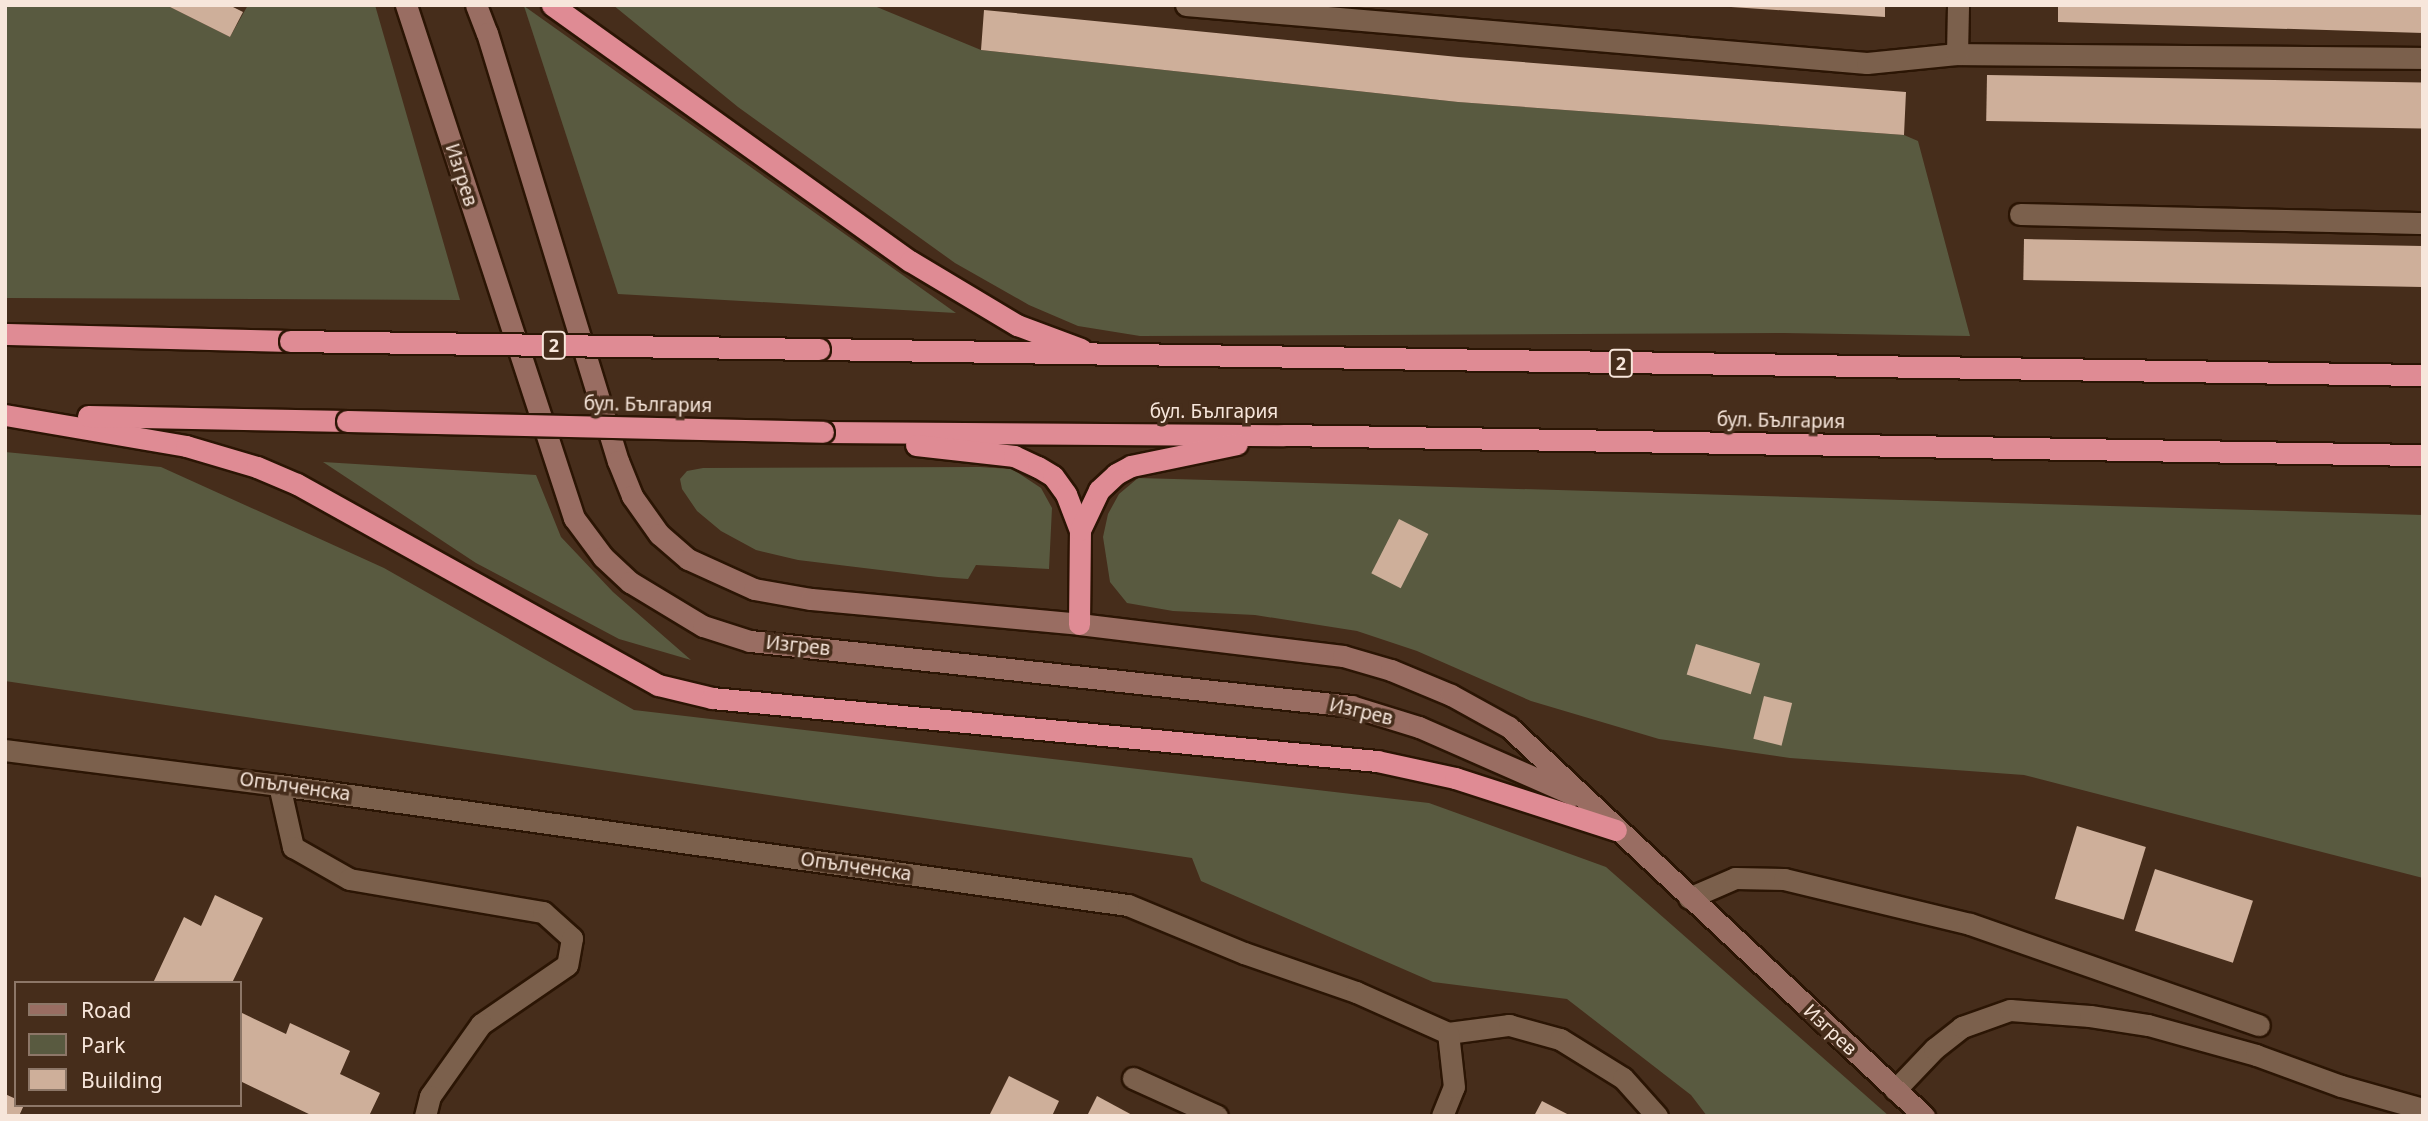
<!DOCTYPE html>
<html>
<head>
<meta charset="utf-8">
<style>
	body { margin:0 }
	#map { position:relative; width:2428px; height:1121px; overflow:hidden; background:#462d1b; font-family:"Noto Sans",sans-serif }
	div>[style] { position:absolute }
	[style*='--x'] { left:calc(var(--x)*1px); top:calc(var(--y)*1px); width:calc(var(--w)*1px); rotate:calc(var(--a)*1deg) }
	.green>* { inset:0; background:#595a40 }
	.building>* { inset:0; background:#ceaf9a; transform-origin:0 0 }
	.roads { filter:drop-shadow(2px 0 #2b1504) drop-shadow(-2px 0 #2b1504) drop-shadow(0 2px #2b1504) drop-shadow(0 -2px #2b1504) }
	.lane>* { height:21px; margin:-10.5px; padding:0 10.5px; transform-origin:10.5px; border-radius:10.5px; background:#7b604c }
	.street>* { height:21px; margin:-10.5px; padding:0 10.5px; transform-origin:10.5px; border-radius:10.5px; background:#7b604c }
	.secondary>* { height:21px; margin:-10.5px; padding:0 10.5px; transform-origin:10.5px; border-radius:10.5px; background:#996d62 }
	.highway>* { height:21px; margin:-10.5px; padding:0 10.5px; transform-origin:10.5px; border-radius:10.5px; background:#df8b94 }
	.bridges { filter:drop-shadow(2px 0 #2b1504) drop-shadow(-2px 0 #2b1504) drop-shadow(0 2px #2b1504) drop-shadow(0 -2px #2b1504) }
	.highway-bridge>* { height:21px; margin:-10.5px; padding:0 10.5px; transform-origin:10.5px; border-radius:10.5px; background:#df8b94 }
	span { translate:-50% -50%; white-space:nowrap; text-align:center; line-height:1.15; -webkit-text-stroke:7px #462d1b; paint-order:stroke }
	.shield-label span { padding:2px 5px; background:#462d1b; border:2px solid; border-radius:5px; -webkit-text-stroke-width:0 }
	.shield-label { font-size:18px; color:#f7e6db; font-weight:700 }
	.street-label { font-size:19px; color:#f7e6db }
	.frame { position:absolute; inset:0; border:7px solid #f7e6db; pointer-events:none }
	.legend { position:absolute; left:14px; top:981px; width:228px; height:126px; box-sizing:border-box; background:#462d1b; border:2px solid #8d7768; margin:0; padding:9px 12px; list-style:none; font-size:21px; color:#f7e6db }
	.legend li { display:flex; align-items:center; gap:14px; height:35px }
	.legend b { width:35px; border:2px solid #8d7768 }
</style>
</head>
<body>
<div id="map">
	<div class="green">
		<div style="clip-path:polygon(5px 5px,166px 5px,230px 37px,248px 5px,375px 5px,460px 300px,5px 298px)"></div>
		<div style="clip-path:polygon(613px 5px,872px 5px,981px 50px,1458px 102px,1904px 135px,1918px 141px,1970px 336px,1783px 333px,1140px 336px,1078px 326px,1029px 305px,955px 263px,738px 107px)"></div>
		<div style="clip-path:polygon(524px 6px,956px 313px,618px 294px)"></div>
		<div style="clip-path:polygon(5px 452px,161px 467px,384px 568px,634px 710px,1429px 803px,1606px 867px,1889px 1116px,1707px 1116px,1691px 1095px,1567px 999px,1433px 982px,1201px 881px,1192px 858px,5px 681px)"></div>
		<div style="clip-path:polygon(323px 462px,536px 475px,561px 537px,613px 592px,691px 660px,619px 639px,476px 563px)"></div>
		<div style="clip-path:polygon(980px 467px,1012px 469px,1041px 488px,1052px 508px,1049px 569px,976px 565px,968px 579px,938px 577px,798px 560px,756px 550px,721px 531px,697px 511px,682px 489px,680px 479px,687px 471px,703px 468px)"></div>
		<div style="clip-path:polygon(1138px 478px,2423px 515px,2423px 878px,2024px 775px,1790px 758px,1659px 739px,1531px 701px,1417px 651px,1357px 631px,1255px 615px,1173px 611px,1127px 603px,1110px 582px,1103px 537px,1108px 514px,1119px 494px)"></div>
	</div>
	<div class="building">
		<div style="clip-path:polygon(166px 5px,229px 5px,243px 12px,230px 37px)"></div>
		<div style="clip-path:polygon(1701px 5px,1885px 5px,1885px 17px)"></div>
		<div style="clip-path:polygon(2058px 5px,2423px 5px,2423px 33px,2058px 22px)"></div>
		<div style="clip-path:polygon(984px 10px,1458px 57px,1906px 92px,1904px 135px,1458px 102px,981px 50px)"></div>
		<div style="left:1987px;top:75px;width:436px;height:46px;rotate:1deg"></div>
		<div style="left:2024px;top:239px;width:399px;height:41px;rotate:1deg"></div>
		<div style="left:1399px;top:519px;width:33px;height:61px;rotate:27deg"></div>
		<div style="left:1696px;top:644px;width:67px;height:32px;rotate:17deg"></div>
		<div style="left:1764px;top:696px;width:29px;height:44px;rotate:14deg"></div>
		<div style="left:2077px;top:826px;width:72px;height:76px;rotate:17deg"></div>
		<div style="left:2155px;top:869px;width:103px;height:65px;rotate:18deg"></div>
		<div style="clip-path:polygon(215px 895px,263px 918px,232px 983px,153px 983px,184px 917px,201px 926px)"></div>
		<div style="clip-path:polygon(240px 1012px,286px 1034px,290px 1023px,350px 1051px,340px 1074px,380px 1093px,369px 1116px,313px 1116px,240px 1081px)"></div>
		<div style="clip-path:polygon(1009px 1076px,1059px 1101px,1052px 1116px,989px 1116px)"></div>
		<div style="clip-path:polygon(5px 1094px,16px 1099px,16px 1105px,24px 1105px,19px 1116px,5px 1116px)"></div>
		<div style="clip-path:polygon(1097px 1096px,1134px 1116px,1087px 1116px)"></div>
		<div style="clip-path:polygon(1542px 1101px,1571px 1116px,1534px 1116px)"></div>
	</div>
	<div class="roads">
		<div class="lane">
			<div style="--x:1186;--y:5;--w:683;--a:4.87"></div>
			<div style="--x:1867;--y:63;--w:90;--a:-5.7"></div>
			<div style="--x:1957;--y:54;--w:466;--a:0.5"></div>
			<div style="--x:1957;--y:54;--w:49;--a:-88.8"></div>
			<div style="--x:2020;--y:214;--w:403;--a:1.3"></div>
			<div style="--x:279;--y:785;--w:64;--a:77.3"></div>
			<div style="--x:293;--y:847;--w:64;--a:29.7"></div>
			<div style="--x:349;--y:879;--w:197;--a:9.7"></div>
			<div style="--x:543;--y:912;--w:39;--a:42"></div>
			<div style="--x:572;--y:938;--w:27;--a:100"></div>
			<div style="--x:567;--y:965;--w:104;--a:145.5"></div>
			<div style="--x:481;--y:1024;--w:88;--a:125.3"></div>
			<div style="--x:430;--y:1096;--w:21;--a:104"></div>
			<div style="--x:1689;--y:898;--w:50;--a:-23.5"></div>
			<div style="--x:1735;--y:878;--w:49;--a:1.2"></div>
			<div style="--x:1784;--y:879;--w:191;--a:13.6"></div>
			<div style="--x:1970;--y:924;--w:306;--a:19.3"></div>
			<div style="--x:1895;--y:1090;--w:57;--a:-46.4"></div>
			<div style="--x:1934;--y:1049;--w:36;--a:-38"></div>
			<div style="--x:1962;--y:1027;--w:51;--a:-19.5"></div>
			<div style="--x:2010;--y:1010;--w:80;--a:4.3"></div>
			<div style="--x:2090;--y:1016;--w:59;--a:8.8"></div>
			<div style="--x:2148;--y:1025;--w:112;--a:15.5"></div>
			<div style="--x:2256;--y:1055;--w:90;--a:20"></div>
			<div style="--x:2341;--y:1086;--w:85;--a:15.7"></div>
		</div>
		<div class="street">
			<div style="--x:5;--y:750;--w:276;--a:7.3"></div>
			<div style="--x:279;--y:785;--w:857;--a:8.05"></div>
			<div style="--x:1128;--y:905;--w:126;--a:22.5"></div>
			<div style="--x:1244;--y:953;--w:119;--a:19.2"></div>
			<div style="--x:1356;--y:992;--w:101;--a:24"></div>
			<div style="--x:1448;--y:1033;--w:62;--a:-7.5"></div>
			<div style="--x:1509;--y:1025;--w:53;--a:15.4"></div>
			<div style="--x:1560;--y:1039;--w:74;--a:31.8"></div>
			<div style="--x:1623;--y:1078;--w:51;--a:48.2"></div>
			<div style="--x:1133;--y:1078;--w:92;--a:24.3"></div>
			<div style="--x:1442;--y:1116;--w:31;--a:-68"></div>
			<div style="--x:1454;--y:1087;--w:54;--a:-96.3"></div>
		</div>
		<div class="secondary">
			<div style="--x:406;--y:5;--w:540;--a:71.87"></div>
			<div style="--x:574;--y:518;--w:49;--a:53.4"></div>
			<div style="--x:603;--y:557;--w:37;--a:43"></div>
			<div style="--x:630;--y:582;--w:85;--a:31.1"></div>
			<div style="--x:703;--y:626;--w:49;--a:17.7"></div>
			<div style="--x:750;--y:641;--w:605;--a:6.17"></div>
			<div style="--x:1351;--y:706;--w:71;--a:17.2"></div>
			<div style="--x:1419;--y:727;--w:169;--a:23.7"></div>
			<div style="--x:476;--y:5;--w:30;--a:69"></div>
			<div style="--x:487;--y:33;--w:448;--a:73"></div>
			<div style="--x:618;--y:461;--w:38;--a:68"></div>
			<div style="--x:632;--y:496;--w:47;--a:54.6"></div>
			<div style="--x:659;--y:534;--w:38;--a:41"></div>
			<div style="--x:688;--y:559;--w:72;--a:24.4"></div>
			<div style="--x:754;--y:589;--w:58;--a:10"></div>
			<div style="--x:811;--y:599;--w:269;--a:5.3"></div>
			<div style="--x:1079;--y:624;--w:266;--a:6.9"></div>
			<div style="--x:1343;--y:656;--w:50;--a:16.3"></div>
			<div style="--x:1391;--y:670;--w:65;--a:22.6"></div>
			<div style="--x:1451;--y:695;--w:66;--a:28.9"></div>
			<div style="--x:1509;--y:727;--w:569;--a:43.15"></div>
		</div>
		<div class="highway">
			<div style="--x:552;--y:5;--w:440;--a:35.6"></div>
			<div style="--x:910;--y:261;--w:125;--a:30.9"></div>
			<div style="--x:1017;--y:325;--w:68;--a:20.6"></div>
			<div style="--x:5;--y:334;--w:285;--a:1.4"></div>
			<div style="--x:819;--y:349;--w:1604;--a:0.93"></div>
			<div style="--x:5;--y:415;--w:184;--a:9.7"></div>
			<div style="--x:186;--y:446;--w:74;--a:16.5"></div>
			<div style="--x:257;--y:467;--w:43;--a:23"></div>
			<div style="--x:297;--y:484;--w:413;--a:29.1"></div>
			<div style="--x:658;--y:685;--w:56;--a:13.5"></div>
			<div style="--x:712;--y:698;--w:668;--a:5.41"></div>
			<div style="--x:1377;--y:761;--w:80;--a:12.3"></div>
			<div style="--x:1455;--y:778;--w:169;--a:17.9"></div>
			<div style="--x:88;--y:416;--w:259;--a:1.1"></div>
			<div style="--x:823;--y:432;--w:460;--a:0.4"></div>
			<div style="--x:1283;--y:435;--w:1140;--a:1.01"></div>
			<div style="--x:916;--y:445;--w:99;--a:6.4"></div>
			<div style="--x:1014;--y:456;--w:26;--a:25"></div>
			<div style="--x:1038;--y:467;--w:17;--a:31"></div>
			<div style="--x:1053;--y:476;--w:22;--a:54"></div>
			<div style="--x:1066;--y:494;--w:39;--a:69"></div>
			<div style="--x:1079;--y:624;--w:94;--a:-89.4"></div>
			<div style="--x:1080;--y:530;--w:44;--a:-64.6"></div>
			<div style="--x:1099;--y:490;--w:23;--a:-43"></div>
			<div style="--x:1116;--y:474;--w:17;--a:-28"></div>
			<div style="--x:1131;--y:466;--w:108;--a:-11.7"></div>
		</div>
	</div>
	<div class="bridges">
		<div class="highway-bridge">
			<div style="--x:290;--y:341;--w:529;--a:0.87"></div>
			<div style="--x:347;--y:421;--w:476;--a:1.3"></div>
		</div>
	</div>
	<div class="shield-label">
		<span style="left:554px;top:345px">2</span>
		<span style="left:1621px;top:363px">2</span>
	</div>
	<div class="street-label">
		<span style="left:461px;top:175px;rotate:72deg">Изгрев</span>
		<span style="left:648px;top:405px;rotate:1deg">бул. България</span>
		<span style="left:1214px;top:412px">бул. България</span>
		<span style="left:1781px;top:421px;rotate:1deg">бул. България</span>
		<span style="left:798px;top:646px;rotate:6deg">Изгрев</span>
		<span style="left:1361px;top:712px;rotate:13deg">Изгрев</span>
		<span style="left:295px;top:787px;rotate:8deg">Опълченска</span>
		<span style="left:856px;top:867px;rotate:8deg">Опълченска</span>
		<span style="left:1830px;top:1030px;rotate:43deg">Изгрев</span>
	</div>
	<div class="frame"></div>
	<ul class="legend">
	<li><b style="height:9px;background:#996d62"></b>Road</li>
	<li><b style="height:19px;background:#595a40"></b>Park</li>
	<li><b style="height:19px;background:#ceaf9a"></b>Building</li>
	</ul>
</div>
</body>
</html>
